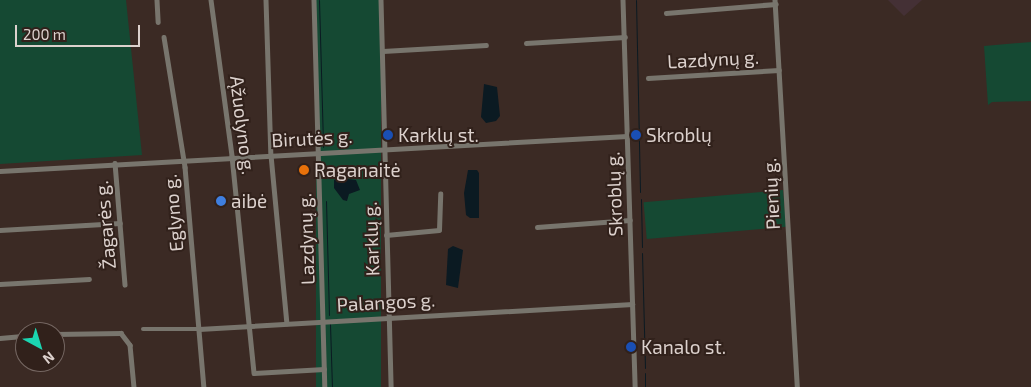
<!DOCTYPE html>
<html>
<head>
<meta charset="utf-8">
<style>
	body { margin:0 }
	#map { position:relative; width:1031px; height:387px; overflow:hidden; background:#3b2a24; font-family:"Exo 2",sans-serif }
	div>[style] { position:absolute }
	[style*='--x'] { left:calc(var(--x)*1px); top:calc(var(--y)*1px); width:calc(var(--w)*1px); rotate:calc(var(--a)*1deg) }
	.industrial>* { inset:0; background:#443035 }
	.green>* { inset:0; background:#154933; transform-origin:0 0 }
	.water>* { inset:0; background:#0b1a22 }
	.stream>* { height:1px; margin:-0.5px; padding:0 0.5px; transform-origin:0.5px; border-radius:0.5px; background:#0b1a22 }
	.street>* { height:4.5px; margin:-2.25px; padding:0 2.25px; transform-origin:2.25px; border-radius:2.25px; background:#78756d }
	.dots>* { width:14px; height:14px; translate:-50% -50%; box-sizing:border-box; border:2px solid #31211b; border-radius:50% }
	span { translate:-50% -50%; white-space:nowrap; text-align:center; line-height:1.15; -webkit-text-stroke:4px #31211b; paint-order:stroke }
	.street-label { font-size:19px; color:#dcd1cd }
	.poi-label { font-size:19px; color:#dcd1cd }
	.left { translate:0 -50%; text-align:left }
	.north { position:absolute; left:15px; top:322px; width:50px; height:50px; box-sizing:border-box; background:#31211b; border:1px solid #756762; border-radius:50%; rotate:141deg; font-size:14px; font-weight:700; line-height:20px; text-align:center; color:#dcd1cd }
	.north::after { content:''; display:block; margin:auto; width:18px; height:22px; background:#1bd5b1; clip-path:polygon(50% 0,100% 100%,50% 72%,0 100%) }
	.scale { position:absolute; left:15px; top:25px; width:125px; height:22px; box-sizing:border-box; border:2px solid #dcd1cd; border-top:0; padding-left:6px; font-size:15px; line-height:18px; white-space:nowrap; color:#dcd1cd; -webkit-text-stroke:4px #31211b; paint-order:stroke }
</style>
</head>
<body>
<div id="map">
	<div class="industrial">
		<div style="clip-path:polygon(888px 0,922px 0,904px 16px)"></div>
	</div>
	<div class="green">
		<div style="clip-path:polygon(0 0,126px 0,142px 155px,0 164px)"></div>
		<div style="left:316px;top:0;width:65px;height:387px"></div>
		<div style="clip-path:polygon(1031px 42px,1031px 101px,992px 102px,988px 105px,984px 46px)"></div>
		<div style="left:783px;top:190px;width:37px;height:140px;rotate:85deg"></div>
	</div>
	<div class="water">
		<div style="clip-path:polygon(484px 84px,497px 87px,500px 116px,496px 121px,486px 123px,481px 117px)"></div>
		<div style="clip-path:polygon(468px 170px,477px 170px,479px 173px,479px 218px,470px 218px,466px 215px,464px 193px)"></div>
		<div style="clip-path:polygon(339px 178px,356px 180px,360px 190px,349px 194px,347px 201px,343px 200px,334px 188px,334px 180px)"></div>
		<div style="clip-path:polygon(453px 246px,463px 250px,458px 288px,446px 285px,448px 249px)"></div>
	</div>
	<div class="stream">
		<div style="--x:319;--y:0;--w:147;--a:88.4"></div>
		<div style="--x:636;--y:0;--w:192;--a:88.8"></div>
		<div style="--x:641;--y:199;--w:48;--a:88.8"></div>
		<div style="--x:326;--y:201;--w:114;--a:88.5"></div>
		<div style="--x:642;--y:253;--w:115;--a:88.5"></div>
		<div style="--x:330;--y:324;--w:63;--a:88.2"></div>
		<div style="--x:645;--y:373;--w:14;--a:90"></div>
	</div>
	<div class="street">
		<div style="--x:157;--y:0;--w:22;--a:87"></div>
		<div style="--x:211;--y:0;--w:157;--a:82.3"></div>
		<div style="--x:232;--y:156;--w:218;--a:84.2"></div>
		<div style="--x:254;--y:373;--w:70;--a:-3.3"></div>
		<div style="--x:266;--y:0;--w:155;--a:88.2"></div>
		<div style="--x:271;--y:155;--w:169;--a:84.6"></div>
		<div style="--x:314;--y:0;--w:387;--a:88.4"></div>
		<div style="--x:381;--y:0;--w:387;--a:88.5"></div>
		<div style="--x:623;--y:0;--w:387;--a:88.2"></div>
		<div style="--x:775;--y:0;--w:388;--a:86.7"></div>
		<div style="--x:666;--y:13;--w:110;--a:-4.7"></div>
		<div style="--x:164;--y:37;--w:132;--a:80.8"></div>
		<div style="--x:185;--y:167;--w:221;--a:85.1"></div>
		<div style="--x:526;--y:43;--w:99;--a:-3.5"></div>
		<div style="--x:383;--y:51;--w:103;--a:-3.3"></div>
		<div style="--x:648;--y:78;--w:131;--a:-3.5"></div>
		<div style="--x:115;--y:163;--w:122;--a:85.3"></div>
		<div style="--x:0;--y:171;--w:628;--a:-3.2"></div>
		<div style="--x:537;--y:227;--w:93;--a:-4.3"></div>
		<div style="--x:0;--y:230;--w:120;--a:-3.3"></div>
		<div style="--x:386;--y:235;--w:53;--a:-5.4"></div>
		<div style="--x:439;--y:230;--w:36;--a:-88"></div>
		<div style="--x:0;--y:284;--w:89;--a:-3.2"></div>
		<div style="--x:143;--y:329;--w:56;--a:0"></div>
		<div style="--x:199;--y:329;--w:434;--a:-3.3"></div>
		<div style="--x:55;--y:334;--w:66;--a:-0.9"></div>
		<div style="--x:121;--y:333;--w:15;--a:53"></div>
		<div style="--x:130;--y:345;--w:42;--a:84.6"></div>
		<div style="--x:0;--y:338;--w:25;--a:-5"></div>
	</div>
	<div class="dots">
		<div style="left:388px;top:135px;background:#1a4fb4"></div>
		<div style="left:636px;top:135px;background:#1a4fb4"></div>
		<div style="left:304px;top:170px;background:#e8710a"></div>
		<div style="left:221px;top:201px;background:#3f7fe0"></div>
		<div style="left:631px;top:347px;background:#1a4fb4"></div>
	</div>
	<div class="street-label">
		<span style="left:713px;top:59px;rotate:-3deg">Lazdynų g.</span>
		<span style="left:243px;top:125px;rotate:83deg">Ąžuolyno g.</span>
		<span style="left:312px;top:138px;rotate:-3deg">Birutės g.</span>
		<span style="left:614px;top:194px;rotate:-92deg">Skroblų g.</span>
		<span style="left:771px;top:194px;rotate:-93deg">Pienių g.</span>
		<span style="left:173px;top:213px;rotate:-95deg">Eglyno g.</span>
		<span style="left:105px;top:225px;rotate:-95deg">Žagarės g.</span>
		<span style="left:306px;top:239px;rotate:-92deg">Lazdynų g.</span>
		<span style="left:371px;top:239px;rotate:-92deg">Karklų g.</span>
		<span style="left:386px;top:302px;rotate:-3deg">Palangos g.</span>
	</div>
	<div class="poi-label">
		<span class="left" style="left:398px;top:135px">Karklų st.</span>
		<span class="left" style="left:646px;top:135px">Skroblų</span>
		<span class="left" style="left:314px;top:170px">Raganaitė</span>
		<span class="left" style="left:231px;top:201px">aibė</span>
		<span class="left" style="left:641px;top:347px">Kanalo st.</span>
	</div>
	<div class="north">N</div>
	<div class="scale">200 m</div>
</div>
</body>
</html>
